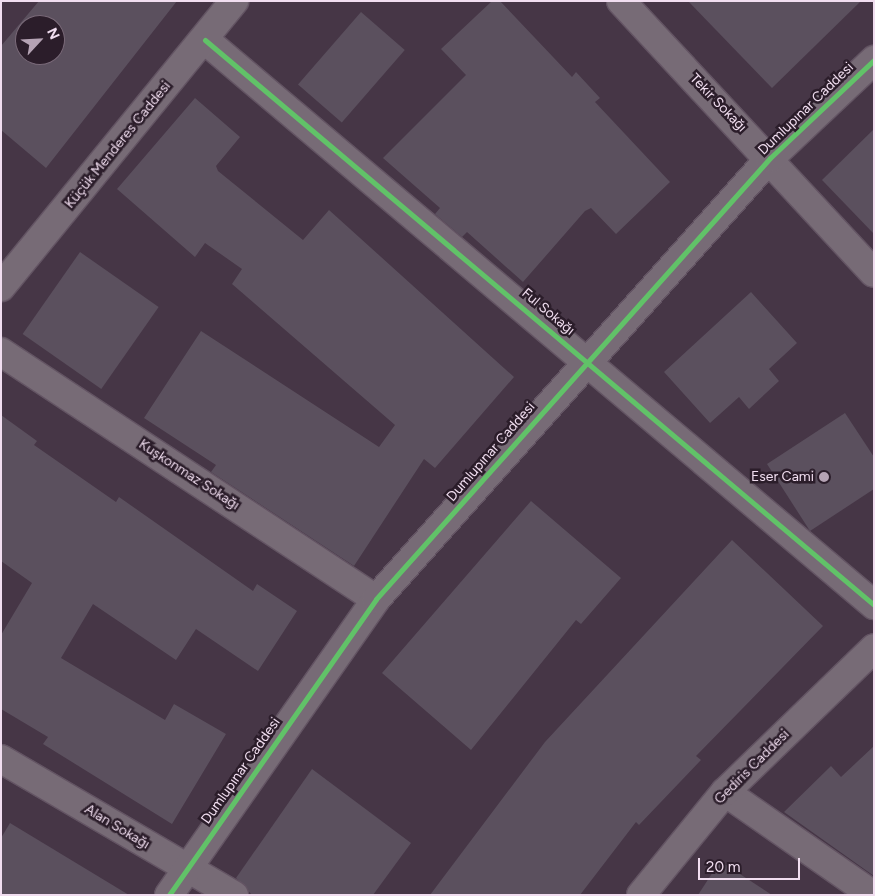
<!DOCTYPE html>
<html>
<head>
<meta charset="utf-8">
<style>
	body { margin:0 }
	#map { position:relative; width:875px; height:896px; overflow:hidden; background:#463646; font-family:Figtree,sans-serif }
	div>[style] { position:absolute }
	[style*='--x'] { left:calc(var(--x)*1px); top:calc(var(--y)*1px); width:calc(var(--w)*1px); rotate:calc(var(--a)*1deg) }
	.building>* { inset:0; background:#5b505e; transform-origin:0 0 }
	.roads { filter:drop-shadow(1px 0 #635463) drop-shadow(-1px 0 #635463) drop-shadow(0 1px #635463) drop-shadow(0 -1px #635463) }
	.street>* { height:28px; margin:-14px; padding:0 14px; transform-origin:14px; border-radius:14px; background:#776b76 }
	.cycleway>* { height:5px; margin:-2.5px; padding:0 2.5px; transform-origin:2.5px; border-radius:2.5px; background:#61c268 }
	.dots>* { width:14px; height:14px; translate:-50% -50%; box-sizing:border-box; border:2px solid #2b1d2a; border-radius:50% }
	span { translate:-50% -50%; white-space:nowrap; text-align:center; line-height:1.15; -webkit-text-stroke:5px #2b1d2a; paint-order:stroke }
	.street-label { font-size:14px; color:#f1def0 }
	.poi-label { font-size:14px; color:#f1def0 }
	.right { translate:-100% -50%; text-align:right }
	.frame { position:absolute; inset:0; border:2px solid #f1def0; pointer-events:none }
	.north { position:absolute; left:15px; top:15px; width:50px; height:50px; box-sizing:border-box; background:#2b1d2a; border:1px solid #7a6a79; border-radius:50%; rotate:65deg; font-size:14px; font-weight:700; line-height:20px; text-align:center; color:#f1def0 }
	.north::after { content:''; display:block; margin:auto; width:18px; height:22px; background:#b5a3b4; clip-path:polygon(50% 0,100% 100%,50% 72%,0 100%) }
	.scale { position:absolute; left:698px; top:858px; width:102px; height:22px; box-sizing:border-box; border:2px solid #f1def0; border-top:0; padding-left:6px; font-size:15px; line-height:18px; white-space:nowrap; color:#f1def0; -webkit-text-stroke:4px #2b1d2a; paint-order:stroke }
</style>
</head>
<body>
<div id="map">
	<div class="building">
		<div style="clip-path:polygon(evenodd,39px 1px,177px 1px,46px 168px,1px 130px,1px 46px,39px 1px,25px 25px,55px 25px,55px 55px,25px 55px,25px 25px)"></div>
		<div style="clip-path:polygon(492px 1px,500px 1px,572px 77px,576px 72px,600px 98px,595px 102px,670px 182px,616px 234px,591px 208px,585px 211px,523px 282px,467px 232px,462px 237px,435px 214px,440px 208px,383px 158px,466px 75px,441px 49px)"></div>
		<div style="clip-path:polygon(688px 1px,861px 1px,772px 88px)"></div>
		<div style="left:361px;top:12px;width:58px;height:96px;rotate:41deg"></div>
		<div style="clip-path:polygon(195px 98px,240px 137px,216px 166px,218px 171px,303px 240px,329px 210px,514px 377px,435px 468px,424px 459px,354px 566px,211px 472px,216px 465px,144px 418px,201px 331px,379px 447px,395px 425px,232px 284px,242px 269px,205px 243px,195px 257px,117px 189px)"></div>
		<div style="clip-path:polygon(874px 129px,874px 234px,822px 180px)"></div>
		<div style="left:80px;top:252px;width:96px;height:100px;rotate:35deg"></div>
		<div style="clip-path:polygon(751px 292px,797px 343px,769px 369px,779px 381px,749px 409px,739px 397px,710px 423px,664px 372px)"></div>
		<div style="clip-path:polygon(845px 413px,874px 457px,874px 489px,810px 531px,767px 464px)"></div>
		<div style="clip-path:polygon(1px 415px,37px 441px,34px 445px,116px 502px,119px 497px,253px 591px,257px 584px,297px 611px,258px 671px,196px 629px,176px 660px,93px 604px,61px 658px,165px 720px,174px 704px,226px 734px,172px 824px,43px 744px,48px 737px,1px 709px,1px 635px,32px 583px,1px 561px)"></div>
		<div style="clip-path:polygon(531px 501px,621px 578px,581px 624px,576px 620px,471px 750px,382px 673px)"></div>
		<div style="clip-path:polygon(732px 540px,823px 626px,696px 756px,701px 760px,639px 825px,636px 822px,580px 895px,430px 895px,545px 742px)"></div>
		<div style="clip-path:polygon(874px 746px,874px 876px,784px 812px,831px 766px,841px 777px)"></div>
		<div style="clip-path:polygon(312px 769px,411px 843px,373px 895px,252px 895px,236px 878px)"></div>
		<div style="clip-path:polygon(10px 823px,129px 895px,1px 895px,1px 838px)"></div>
		<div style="clip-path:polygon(720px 861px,772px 895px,698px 895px)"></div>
	</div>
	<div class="roads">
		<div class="street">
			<div style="--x:621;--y:1;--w:371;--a:47.1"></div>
			<div style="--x:205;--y:40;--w:876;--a:40.18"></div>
			<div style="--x:1;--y:287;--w:369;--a:-50.8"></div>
			<div style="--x:1;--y:352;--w:449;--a:33.4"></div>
			<div style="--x:1;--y:759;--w:270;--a:30.3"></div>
			<div style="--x:725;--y:792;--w:180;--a:34.8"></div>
			<div style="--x:169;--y:895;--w:361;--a:-55"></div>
			<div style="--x:376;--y:599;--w:591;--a:-48.22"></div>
			<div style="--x:770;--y:158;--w:143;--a:-43.3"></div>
			<div style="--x:641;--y:895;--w:133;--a:-50.8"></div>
			<div style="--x:725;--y:792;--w:207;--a:-44"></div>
		</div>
	</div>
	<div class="cycleway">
		<div style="--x:205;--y:40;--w:876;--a:40.18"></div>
		<div style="--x:169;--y:895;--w:361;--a:-55"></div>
		<div style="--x:376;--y:599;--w:591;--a:-48.22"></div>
		<div style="--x:770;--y:158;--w:143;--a:-43.3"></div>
	</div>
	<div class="dots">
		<div style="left:824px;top:477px;background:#b5a3b4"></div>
	</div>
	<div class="street-label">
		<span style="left:718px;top:103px;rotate:46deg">Tekir Sokağı</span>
		<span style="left:806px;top:109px;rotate:-44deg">Dumlupınar Caddesi</span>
		<span style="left:118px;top:145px;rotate:-51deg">Küçük Menderes Caddesi</span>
		<span style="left:548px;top:312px;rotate:40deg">Ful Sokağı</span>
		<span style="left:491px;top:452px;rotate:-49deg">Dumlupınar Caddesi</span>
		<span style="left:189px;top:475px;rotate:33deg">Kuşkonmaz Sokağı</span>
		<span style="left:752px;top:767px;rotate:-45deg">Gediris Caddesi</span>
		<span style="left:241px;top:771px;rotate:-55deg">Dumlupınar Caddesi</span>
		<span style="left:117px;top:827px;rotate:31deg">Alan Sokağı</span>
	</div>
	<div class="poi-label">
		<span class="right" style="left:814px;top:477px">Eser Cami</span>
	</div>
	<div class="frame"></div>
	<div class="north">N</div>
	<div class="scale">20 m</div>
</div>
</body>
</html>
